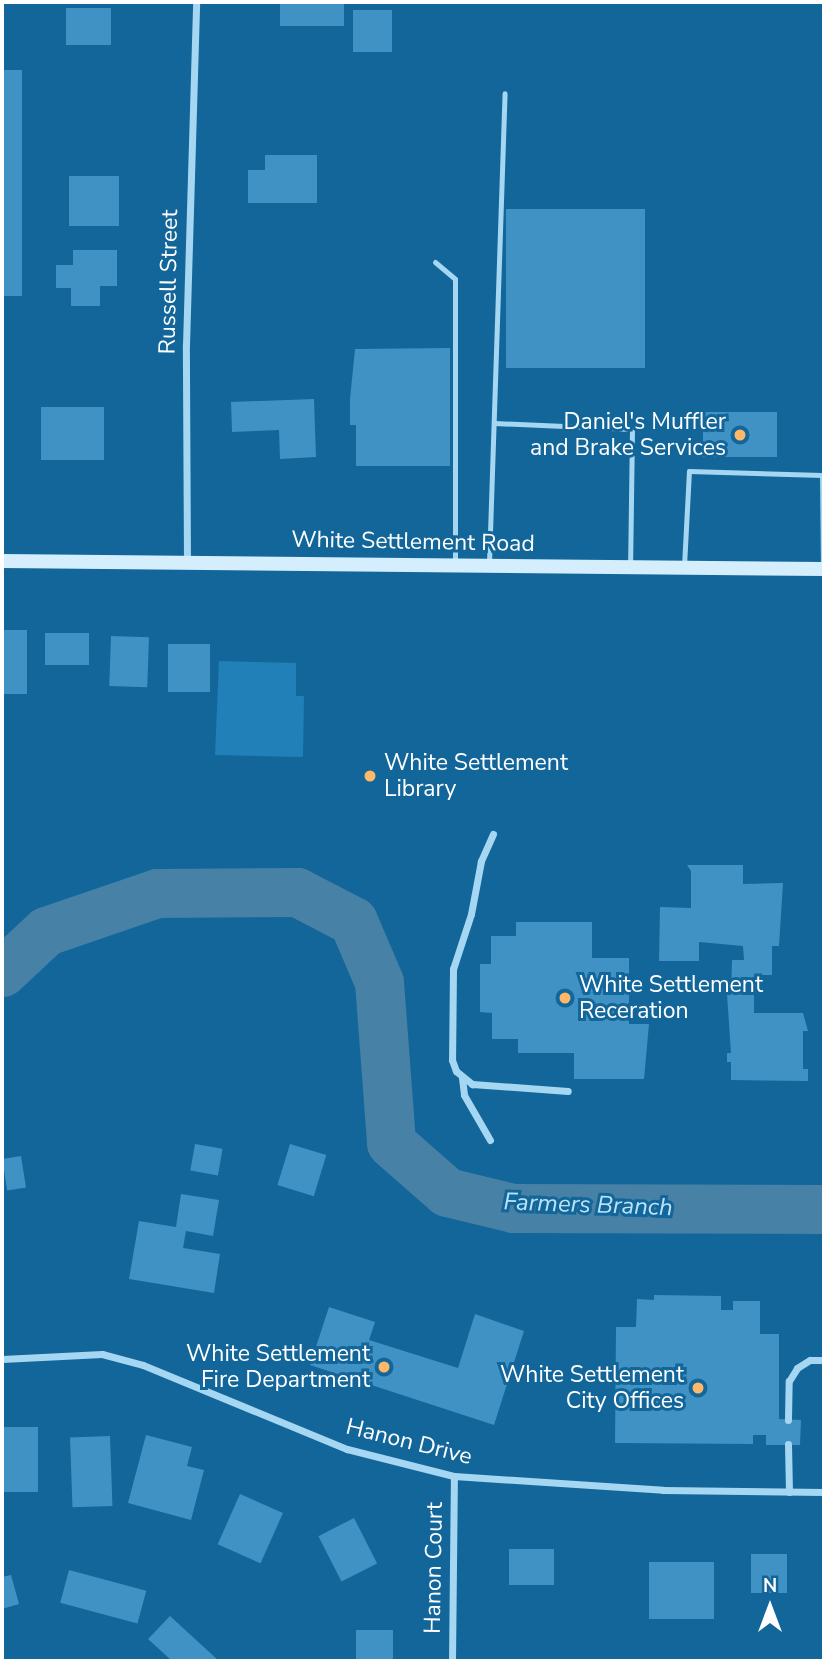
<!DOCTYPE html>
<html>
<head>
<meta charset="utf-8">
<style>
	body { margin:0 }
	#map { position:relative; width:826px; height:1663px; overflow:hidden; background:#12669a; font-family:"Nunito Sans",sans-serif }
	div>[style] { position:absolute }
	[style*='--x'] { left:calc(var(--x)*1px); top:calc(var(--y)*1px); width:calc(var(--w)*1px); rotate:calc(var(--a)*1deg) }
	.green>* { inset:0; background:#2180b7 }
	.river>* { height:49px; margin:-24.5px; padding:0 24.5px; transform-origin:24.5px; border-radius:24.5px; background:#4781a6 }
	.building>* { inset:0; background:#3f92c3; transform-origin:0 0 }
	.lane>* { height:5px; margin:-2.5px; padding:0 2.5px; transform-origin:2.5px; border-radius:2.5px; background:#a5d7f3 }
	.street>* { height:7px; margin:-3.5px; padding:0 3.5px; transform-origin:3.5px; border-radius:3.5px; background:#a5d7f3 }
	.secondary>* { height:14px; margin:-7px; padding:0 7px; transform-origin:7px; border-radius:7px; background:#d5eefd }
	.dots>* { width:19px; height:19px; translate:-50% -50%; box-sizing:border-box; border:4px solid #12669a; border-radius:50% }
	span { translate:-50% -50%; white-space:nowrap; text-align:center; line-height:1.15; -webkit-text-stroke:6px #12669a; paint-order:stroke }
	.street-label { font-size:23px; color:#fff }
	.poi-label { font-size:23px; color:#fff }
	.right { translate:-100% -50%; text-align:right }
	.left { translate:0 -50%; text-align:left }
	.water-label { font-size:24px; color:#bae3fa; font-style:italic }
	.frame { position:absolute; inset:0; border:4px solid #fff; pointer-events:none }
	.north { position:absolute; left:735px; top:1572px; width:70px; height:70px; -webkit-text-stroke:5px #12669a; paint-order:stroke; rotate:0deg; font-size:19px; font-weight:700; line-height:28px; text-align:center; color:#fff }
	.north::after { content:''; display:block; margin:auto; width:24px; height:32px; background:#fff; clip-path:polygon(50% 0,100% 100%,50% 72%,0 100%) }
</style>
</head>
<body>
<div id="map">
	<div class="green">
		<div style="clip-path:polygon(219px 661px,296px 663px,296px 696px,304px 696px,303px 757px,215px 755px)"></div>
	</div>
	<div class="river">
		<div style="--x:2;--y:972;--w:60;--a:-43"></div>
		<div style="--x:46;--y:931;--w:117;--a:-18.9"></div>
		<div style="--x:157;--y:893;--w:140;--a:-0.4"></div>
		<div style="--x:297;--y:892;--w:63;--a:27.4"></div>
		<div style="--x:353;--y:921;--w:66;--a:66.9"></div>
		<div style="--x:379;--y:982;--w:161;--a:85.7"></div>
		<div style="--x:391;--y:1143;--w:74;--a:41.2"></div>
		<div style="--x:447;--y:1192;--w:68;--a:13.6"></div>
		<div style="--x:513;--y:1208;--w:311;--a:0.2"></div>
	</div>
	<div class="building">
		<div style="left:280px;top:2px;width:64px;height:24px"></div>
		<div style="left:66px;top:8px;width:45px;height:37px"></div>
		<div style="left:353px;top:10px;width:39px;height:42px"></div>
		<div style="left:2px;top:70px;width:20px;height:226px"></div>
		<div style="clip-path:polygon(265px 155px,317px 155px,317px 203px,248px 203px,248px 170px,265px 170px)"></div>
		<div style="left:69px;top:176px;width:50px;height:50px"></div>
		<div style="left:506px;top:209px;width:139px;height:159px"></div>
		<div style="clip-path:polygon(73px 250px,117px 250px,117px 286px,100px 286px,100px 306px,71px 306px,71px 288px,56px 288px,56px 265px,73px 265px)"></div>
		<div style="clip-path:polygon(450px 348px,450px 466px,356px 466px,356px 425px,350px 425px,350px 399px,355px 349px)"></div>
		<div style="clip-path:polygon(314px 399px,316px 457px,280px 459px,279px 430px,232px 432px,231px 402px)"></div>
		<div style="left:41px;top:407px;width:63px;height:53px"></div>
		<div style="left:703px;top:412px;width:74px;height:45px"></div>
		<div style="left:2px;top:630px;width:25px;height:64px"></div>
		<div style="left:45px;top:633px;width:44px;height:32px"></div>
		<div style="left:111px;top:636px;width:38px;height:50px;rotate:2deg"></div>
		<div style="left:168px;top:644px;width:42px;height:48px"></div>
		<div style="clip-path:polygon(687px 865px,743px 865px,743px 884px,783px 883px,779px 946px,772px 946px,772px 975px,754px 975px,754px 1013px,803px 1013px,808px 1031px,803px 1031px,803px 1069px,808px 1069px,808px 1081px,731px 1080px,731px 1062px,727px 1062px,727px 1053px,731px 1053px,727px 994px,731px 994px,732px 960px,744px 960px,743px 946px,699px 942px,699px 961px,659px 961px,660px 907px,691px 908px,691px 871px)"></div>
		<div style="clip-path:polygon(516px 922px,592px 922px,592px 958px,629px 958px,629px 1024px,649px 1024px,644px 1079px,574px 1079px,574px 1053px,518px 1053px,518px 1039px,492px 1039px,492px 1013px,480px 1012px,480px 964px,491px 964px,491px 936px,516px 936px)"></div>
		<div style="left:195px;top:1144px;width:28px;height:27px;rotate:10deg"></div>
		<div style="left:290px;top:1144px;width:38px;height:43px;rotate:17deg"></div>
		<div style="left:21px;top:1156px;width:32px;height:19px;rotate:81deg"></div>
		<div style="clip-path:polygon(181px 1194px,219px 1200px,213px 1236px,186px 1231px,183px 1248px,220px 1254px,214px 1293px,129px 1279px,139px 1221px,176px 1227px)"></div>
		<div style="clip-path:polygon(654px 1295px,721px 1296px,721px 1310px,733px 1310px,733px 1301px,760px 1301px,760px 1334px,779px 1334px,779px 1419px,801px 1420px,800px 1445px,766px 1445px,766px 1435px,753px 1435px,753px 1444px,615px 1443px,616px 1327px,636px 1327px,637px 1299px,654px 1300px)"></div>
		<div style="clip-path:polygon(329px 1307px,375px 1322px,369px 1340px,458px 1368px,475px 1314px,524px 1331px,494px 1425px,310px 1365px)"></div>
		<div style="left:2px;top:1427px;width:36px;height:65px"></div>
		<div style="clip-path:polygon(146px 1435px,192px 1447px,187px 1466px,204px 1470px,191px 1520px,128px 1503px)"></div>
		<div style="left:110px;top:1436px;width:70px;height:40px;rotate:88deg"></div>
		<div style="left:240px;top:1494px;width:47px;height:55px;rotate:24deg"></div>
		<div style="left:354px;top:1518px;width:51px;height:40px;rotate:63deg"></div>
		<div style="left:509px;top:1549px;width:45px;height:36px"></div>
		<div style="left:751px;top:1554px;width:36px;height:39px"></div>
		<div style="left:649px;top:1562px;width:65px;height:57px"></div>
		<div style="left:69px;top:1570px;width:80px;height:34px;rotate:15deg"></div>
		<div style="clip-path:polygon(11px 1575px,19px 1604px,2px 1609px,2px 1577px)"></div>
		<div style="clip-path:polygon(170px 1616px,219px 1661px,172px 1661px,148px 1639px)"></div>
		<div style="left:356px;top:1630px;width:37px;height:31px"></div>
	</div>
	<div class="lane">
		<div style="--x:435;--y:262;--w:26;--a:40"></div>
		<div style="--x:455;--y:279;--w:283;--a:90"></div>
		<div style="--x:494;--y:423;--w:138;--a:2.5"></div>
		<div style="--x:632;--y:429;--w:135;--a:90.8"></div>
		<div style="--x:489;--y:563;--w:470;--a:-88.1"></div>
		<div style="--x:684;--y:566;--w:95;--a:-87"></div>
		<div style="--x:689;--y:471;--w:133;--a:1.7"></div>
		<div style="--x:822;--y:475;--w:91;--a:89.4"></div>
	</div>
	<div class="street">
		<div style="--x:187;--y:563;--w:218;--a:-90.3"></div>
		<div style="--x:186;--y:345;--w:343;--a:-88.3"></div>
		<div style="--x:493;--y:834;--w:30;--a:114"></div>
		<div style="--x:481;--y:861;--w:54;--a:100.7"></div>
		<div style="--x:471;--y:914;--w:58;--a:108.1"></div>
		<div style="--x:453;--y:969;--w:91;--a:90.6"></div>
		<div style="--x:452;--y:1060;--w:12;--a:70"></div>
		<div style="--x:456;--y:1071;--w:21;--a:39"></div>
		<div style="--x:472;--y:1084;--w:96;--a:4.2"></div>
		<div style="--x:462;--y:1078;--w:17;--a:83"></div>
		<div style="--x:464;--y:1095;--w:52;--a:60"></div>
		<div style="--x:2;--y:1359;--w:100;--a:-2.9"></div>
		<div style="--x:102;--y:1354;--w:42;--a:15"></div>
		<div style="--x:143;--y:1365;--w:221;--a:22.4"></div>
		<div style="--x:347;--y:1449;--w:110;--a:14.2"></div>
		<div style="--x:454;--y:1476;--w:209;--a:3.8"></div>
		<div style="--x:663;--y:1490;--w:161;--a:0.7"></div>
		<div style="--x:788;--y:1420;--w:39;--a:-89"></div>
		<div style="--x:789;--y:1381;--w:15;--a:-58"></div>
		<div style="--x:797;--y:1368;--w:15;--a:-32"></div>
		<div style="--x:810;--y:1360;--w:14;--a:0"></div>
		<div style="--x:788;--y:1444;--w:48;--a:88.8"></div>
		<div style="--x:452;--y:1661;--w:185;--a:-89.4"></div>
	</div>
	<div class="secondary">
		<div style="--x:2;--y:561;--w:822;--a:0.56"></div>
	</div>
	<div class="dots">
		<div style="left:740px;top:435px;background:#ffb868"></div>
		<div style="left:370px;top:776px;background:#ffb868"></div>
		<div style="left:565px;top:998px;background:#ffb868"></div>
		<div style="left:384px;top:1367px;background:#ffb868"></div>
		<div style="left:698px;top:1388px;background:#ffb868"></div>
	</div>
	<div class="street-label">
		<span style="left:169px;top:282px;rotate:-89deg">Russell Street</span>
		<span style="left:413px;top:542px;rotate:1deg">White Settlement Road</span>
		<span style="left:409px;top:1442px;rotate:14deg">Hanon Drive</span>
		<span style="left:434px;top:1568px;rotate:-89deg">Hanon Court</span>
	</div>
	<div class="poi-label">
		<span class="right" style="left:726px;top:435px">Daniel's Muffler<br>and Brake Services</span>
		<span class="left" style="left:384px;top:776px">White Settlement<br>Library</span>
		<span class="left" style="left:579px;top:998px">White Settlement<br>Receration</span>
		<span class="right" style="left:370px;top:1367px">White Settlement<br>Fire Department</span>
		<span class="right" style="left:684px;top:1388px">White Settlement<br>City Offices</span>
	</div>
	<div class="water-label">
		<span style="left:588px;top:1205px;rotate:2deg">Farmers Branch</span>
	</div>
	<div class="frame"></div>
	<div class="north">N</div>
</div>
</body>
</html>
